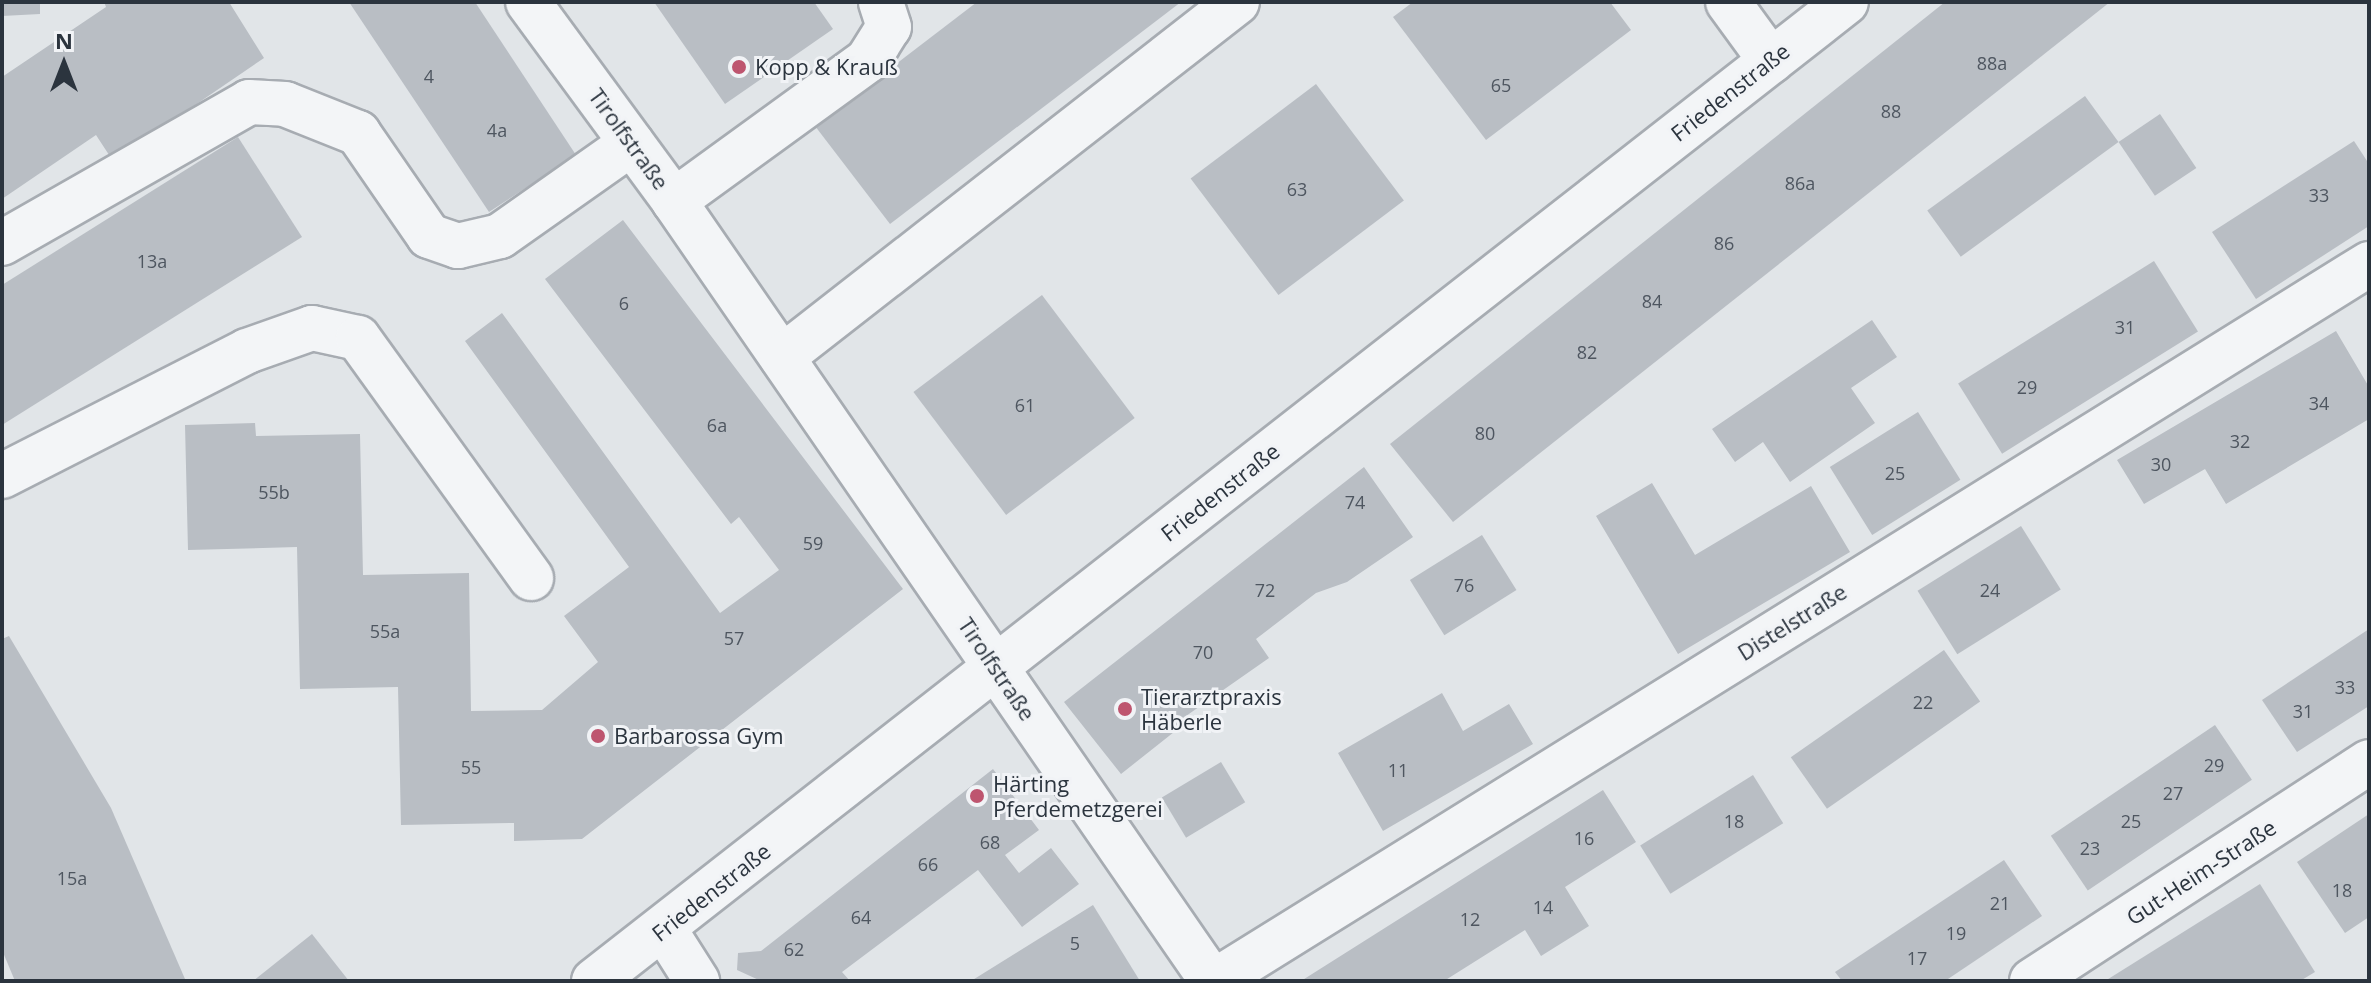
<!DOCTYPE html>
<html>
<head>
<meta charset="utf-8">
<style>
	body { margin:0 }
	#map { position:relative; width:2371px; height:983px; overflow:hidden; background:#e1e5e8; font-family:"Open Sans",sans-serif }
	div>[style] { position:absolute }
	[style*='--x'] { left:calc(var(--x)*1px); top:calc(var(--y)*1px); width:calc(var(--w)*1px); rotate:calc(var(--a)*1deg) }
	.building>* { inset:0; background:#b9bec4; transform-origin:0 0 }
	.roads { filter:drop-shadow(2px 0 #a7acb2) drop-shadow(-2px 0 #a7acb2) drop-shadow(0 2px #a7acb2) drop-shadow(0 -2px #a7acb2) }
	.minor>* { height:44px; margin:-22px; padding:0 22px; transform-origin:22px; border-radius:22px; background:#f3f5f7 }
	.dots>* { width:22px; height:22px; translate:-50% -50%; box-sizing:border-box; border:4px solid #f1f3f6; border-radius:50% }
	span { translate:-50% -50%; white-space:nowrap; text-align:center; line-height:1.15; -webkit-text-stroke:6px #f1f3f6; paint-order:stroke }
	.number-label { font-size:18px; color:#4e5660 }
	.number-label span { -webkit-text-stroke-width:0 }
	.poi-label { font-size:22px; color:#2b343e }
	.left { translate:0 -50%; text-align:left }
	.street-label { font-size:22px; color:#2b343e }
	.frame { position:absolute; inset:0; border:4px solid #2b343e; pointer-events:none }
	.north { position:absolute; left:24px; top:24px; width:80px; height:80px; -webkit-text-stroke:6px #f1f3f6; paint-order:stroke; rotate:0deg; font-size:22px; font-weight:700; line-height:32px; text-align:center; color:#2b343e }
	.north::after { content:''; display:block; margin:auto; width:28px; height:36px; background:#2b343e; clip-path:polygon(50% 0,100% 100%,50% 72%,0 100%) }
</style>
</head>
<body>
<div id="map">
	<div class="building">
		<div style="clip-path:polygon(2px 2px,40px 2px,40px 14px,2px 16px)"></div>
		<div style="clip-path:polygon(104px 2px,229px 2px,264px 58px,113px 161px,96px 135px,2px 199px,2px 77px,106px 7px)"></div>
		<div style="clip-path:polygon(349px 2px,475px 2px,576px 155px,489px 212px)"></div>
		<div style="clip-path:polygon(654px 2px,814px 2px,833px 29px,725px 104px)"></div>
		<div style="clip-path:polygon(977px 2px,1181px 2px,890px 224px,815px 126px)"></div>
		<div style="clip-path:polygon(1413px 2px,1610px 2px,1631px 30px,1486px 140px,1393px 17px)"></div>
		<div style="clip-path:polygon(1945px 2px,2110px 2px,1453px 522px,1390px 444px)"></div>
		<div style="left:1316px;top:84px;width:146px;height:157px;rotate:53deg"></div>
		<div style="left:2085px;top:96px;width:57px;height:195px;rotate:54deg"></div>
		<div style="left:2160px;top:114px;width:65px;height:50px;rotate:56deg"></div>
		<div style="clip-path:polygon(238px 137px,302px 237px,2px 425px,2px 285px)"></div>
		<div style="clip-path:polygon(2354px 141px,2369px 164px,2369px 226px,2256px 299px,2212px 232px)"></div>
		<div style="clip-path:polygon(623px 220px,903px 589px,582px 839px,514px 841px,514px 823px,401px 825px,398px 687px,300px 689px,297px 547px,188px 550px,185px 425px,255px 423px,256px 436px,360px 434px,363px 575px,469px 573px,471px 711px,542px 710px,598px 662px,564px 616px,629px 567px,465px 341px,502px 313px,720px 613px,779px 570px,739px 517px,731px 524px,545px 279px)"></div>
		<div style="left:2154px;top:261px;width:83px;height:231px;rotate:58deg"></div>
		<div style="left:1042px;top:295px;width:154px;height:161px;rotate:53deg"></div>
		<div style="clip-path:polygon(1872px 320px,1897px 357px,1851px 388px,1875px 423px,1790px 482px,1763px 442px,1735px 462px,1712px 429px)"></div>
		<div style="clip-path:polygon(2336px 331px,2369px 387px,2369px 419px,2226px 504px,2205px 469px,2144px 504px,2117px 460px)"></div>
		<div style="left:1918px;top:412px;width:80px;height:104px;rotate:58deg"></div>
		<div style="clip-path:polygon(1364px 467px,1413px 537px,1347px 582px,1316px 593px,1256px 639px,1269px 658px,1186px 716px,1193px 717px,1121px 774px,1064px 702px)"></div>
		<div style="clip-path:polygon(1652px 483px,1695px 555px,1811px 486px,1850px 552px,1678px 654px,1596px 516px)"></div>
		<div style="left:2021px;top:526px;width:75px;height:122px;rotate:58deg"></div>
		<div style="left:1482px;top:535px;width:65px;height:85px;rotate:58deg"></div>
		<div style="clip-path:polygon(2369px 629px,2369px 706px,2297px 752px,2262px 700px)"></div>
		<div style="clip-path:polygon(9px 636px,111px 808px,185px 979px,15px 981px,2px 950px,2px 639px)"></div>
		<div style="left:1944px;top:650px;width:63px;height:187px;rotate:55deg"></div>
		<div style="clip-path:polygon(1442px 693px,1463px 731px,1509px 704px,1533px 744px,1383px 831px,1338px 753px)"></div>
		<div style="left:2215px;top:725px;width:66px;height:198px;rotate:56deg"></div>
		<div style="left:1221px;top:762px;width:47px;height:69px;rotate:59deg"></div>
		<div style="clip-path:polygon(993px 769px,1039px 830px,1005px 855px,1019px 873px,1051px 848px,1079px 884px,1022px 927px,978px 870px,842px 972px,850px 981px,761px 981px,737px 970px,738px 953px,761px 951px)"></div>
		<div style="left:1753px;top:775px;width:57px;height:133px;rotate:58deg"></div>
		<div style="clip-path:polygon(1603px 790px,1636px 842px,1565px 887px,1589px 926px,1541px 956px,1525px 930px,1444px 981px,1301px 981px)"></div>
		<div style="clip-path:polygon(2369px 814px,2369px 917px,2345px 933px,2297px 862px)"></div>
		<div style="clip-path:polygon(2004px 860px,2042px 916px,1945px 981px,1842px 981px,1835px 972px)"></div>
		<div style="clip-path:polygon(2260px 884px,2315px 972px,2300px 981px,2105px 981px)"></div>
		<div style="clip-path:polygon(1093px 905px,1140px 981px,971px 981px)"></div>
		<div style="clip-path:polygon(312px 934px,349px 981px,253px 981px)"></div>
	</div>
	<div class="roads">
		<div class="minor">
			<div style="--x:528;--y:2;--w:247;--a:53.7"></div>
			<div style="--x:674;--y:201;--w:948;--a:55.4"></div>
			<div style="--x:1728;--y:2;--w:73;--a:53.9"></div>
			<div style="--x:674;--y:201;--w:240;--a:-36"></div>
			<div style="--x:868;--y:60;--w:39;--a:-58"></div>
			<div style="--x:889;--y:27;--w:26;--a:-108"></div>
			<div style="--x:2;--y:243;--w:284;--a:-29.7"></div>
			<div style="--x:249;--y:102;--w:36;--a:3"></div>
			<div style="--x:285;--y:104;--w:79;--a:21.7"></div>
			<div style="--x:358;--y:133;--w:125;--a:55.4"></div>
			<div style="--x:429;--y:236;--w:31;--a:19"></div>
			<div style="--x:458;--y:246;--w:43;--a:-13.4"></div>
			<div style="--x:500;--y:236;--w:161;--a:-35.2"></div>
			<div style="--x:782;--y:357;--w:577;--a:-37.96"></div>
			<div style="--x:2;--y:476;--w:275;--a:-27"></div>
			<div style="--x:247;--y:351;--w:69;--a:-19.5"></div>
			<div style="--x:312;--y:328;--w:47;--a:12.3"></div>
			<div style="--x:358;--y:338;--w:296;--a:54.2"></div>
			<div style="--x:664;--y:929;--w:62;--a:57.6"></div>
			<div style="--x:594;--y:981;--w:1589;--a:-38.02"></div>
			<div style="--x:1215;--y:981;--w:1359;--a:-31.85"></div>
			<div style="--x:2032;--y:981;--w:402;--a:-33"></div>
		</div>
	</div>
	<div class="dots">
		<div style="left:739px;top:67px;background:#be556f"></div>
		<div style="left:1125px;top:709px;background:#be556f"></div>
		<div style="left:598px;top:736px;background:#be556f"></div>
		<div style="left:977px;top:796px;background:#be556f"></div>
	</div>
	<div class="number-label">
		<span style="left:1992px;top:63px">88a</span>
		<span style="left:429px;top:76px">4</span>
		<span style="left:1501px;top:85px">65</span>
		<span style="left:1891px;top:111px">88</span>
		<span style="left:497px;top:130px">4a</span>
		<span style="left:1800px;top:183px">86a</span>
		<span style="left:1297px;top:189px">63</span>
		<span style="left:2319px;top:195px">33</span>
		<span style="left:1724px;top:243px">86</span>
		<span style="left:152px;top:261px">13a</span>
		<span style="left:1652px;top:301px">84</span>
		<span style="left:624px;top:303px">6</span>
		<span style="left:2125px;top:327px">31</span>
		<span style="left:1587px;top:352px">82</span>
		<span style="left:2027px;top:387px">29</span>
		<span style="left:2319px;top:403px">34</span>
		<span style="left:1025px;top:405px">61</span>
		<span style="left:717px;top:425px">6a</span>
		<span style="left:1485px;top:433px">80</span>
		<span style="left:2240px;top:441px">32</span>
		<span style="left:2161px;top:464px">30</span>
		<span style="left:1895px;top:473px">25</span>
		<span style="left:274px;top:492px">55b</span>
		<span style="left:1355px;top:502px">74</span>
		<span style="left:813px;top:543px">59</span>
		<span style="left:1464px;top:585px">76</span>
		<span style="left:1265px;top:590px">72</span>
		<span style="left:1990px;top:590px">24</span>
		<span style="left:385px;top:631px">55a</span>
		<span style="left:734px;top:638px">57</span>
		<span style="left:1203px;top:652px">70</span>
		<span style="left:2345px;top:687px">33</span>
		<span style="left:1923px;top:702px">22</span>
		<span style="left:2303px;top:711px">31</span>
		<span style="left:2214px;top:765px">29</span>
		<span style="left:471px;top:767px">55</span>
		<span style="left:1398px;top:770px">11</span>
		<span style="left:2173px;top:793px">27</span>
		<span style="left:1734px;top:821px">18</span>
		<span style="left:2131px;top:821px">25</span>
		<span style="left:1584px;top:838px">16</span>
		<span style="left:990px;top:842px">68</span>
		<span style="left:2090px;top:848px">23</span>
		<span style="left:928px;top:864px">66</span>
		<span style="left:72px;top:878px">15a</span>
		<span style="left:2342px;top:890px">18</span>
		<span style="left:2000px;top:903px">21</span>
		<span style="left:1543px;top:907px">14</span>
		<span style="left:861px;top:917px">64</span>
		<span style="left:1470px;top:919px">12</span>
		<span style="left:1956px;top:933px">19</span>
		<span style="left:1075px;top:943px">5</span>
		<span style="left:794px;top:949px">62</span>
		<span style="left:1917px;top:958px">17</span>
	</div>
	<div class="poi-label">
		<span class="left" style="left:755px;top:67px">Kopp &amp; Krauß</span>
		<span class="left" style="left:1141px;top:709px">Tierarztpraxis<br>Häberle</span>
		<span class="left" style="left:614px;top:736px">Barbarossa Gym</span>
		<span class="left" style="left:993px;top:796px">Härting<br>Pferdemetzgerei</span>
	</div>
	<div class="street-label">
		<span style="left:1730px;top:92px;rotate:-38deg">Friedenstraße</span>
		<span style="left:629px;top:139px;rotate:54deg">Tirolfstraße</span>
		<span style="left:1220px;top:492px;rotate:-38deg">Friedenstraße</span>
		<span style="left:1792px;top:622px;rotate:-32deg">Distelstraße</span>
		<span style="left:997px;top:669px;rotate:56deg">Tirolfstraße</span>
		<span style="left:2201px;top:872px;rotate:-33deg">Gut-Heim-Straße</span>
		<span style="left:711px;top:892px;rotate:-38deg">Friedenstraße</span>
	</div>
	<div class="frame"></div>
	<div class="north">N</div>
</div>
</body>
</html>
